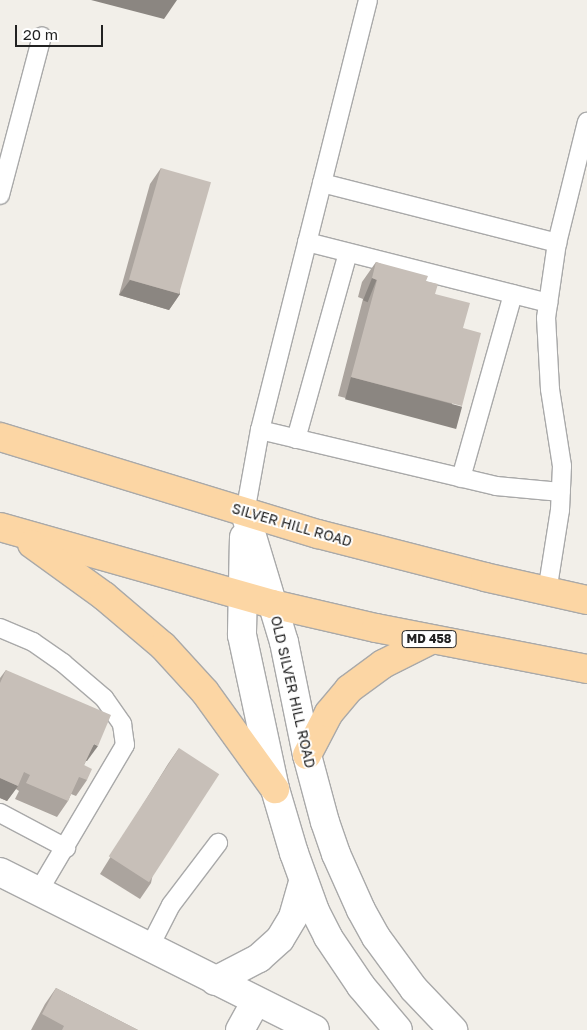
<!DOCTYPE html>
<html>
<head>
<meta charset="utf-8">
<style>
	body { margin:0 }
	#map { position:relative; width:587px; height:1030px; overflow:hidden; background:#f2efe9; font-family:"Golos Text",sans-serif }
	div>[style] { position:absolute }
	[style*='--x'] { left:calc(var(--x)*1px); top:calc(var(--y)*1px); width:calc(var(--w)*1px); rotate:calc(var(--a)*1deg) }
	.roads { filter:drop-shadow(1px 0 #a9a9a9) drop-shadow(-1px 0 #a9a9a9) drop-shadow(0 1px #a9a9a9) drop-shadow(0 -1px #a9a9a9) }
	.service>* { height:18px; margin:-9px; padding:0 9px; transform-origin:9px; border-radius:9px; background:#fff }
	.minor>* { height:28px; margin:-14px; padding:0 14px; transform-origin:14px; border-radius:14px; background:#fff }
	.tertiary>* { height:28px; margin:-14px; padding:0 14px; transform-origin:14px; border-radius:14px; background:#fff }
	.primary>* { height:28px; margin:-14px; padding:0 14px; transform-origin:14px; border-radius:14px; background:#fcd6a4 }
	.wall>* { inset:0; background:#aba49e }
	.shaded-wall>* { inset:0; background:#8b8681; transform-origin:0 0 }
	.building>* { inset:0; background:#c7bfb8; transform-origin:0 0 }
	span { translate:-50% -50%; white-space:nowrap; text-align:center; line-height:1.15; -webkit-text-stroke:4px #fff; paint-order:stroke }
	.shield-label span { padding:1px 4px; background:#fff; border:1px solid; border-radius:4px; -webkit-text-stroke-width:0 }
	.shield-label { font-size:12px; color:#222; font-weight:700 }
	.street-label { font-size:14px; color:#222 }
	.scale { position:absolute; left:15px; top:25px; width:88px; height:22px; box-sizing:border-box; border:2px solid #222; border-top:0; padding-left:6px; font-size:15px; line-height:18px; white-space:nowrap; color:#222; -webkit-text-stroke:4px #fff; paint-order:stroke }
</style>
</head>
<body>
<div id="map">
	<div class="roads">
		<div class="service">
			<div style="--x:322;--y:183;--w:243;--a:14.3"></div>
			<div style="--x:0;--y:195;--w:164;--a:-75.2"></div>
			<div style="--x:307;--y:242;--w:249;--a:14.2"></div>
			<div style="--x:260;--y:430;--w:243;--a:13.3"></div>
			<div style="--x:496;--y:486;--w:65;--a:5.3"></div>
			<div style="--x:296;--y:439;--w:193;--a:-74.4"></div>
			<div style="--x:461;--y:478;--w:191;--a:-74.2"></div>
			<div style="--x:245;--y:513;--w:84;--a:-79.8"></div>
			<div style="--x:260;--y:430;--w:443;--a:-75.9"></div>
			<div style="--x:547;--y:592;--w:83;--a:-81"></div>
			<div style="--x:560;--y:510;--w:44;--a:-87.4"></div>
			<div style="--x:562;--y:466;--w:78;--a:-98.9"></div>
			<div style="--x:550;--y:389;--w:71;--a:-93.2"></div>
			<div style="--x:546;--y:318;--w:76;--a:-81.7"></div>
			<div style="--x:557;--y:243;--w:125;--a:-76.1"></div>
			<div style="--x:0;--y:628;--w:36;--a:23"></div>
			<div style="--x:33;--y:642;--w:37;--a:35"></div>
			<div style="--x:63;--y:663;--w:54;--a:40.5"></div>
			<div style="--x:104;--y:698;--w:32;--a:55"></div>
			<div style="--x:122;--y:724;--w:21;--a:82"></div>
			<div style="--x:125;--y:745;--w:171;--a:120.6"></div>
			<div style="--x:0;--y:813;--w:75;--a:27.9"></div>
			<div style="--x:149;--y:948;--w:48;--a:-62.9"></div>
			<div style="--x:171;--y:905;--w:78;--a:-52.8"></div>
		</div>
		<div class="minor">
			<div style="--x:0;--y:872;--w:352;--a:26.6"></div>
			<div style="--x:240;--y:1030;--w:33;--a:-61"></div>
		</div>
		<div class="tertiary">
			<div style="--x:245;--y:513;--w:135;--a:73.2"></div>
			<div style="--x:284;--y:642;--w:115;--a:78.5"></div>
			<div style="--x:307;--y:755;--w:69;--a:75"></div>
			<div style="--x:325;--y:822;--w:34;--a:71"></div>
			<div style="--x:336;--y:854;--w:61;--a:65.9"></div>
			<div style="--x:361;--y:910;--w:31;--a:61"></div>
			<div style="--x:376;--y:937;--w:64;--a:53.8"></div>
			<div style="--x:414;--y:989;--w:57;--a:46.4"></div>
			<div style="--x:244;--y:537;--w:98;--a:91.2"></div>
			<div style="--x:242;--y:635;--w:157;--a:77.9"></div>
			<div style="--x:275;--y:789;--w:67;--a:73.5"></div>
			<div style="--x:294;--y:853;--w:62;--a:70.1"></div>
			<div style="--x:315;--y:911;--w:29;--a:63"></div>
			<div style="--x:328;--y:937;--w:59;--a:56"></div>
			<div style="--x:361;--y:986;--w:57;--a:49.9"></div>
			<div style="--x:215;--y:981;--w:50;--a:-27.6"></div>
			<div style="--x:259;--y:958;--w:28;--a:-42"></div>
			<div style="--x:280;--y:939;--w:26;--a:-59"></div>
			<div style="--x:293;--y:917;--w:36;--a:-74"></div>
		</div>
		<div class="primary">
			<div style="--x:0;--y:437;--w:332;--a:17"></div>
			<div style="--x:318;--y:534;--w:172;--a:14.4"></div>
			<div style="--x:485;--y:577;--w:105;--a:12.7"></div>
			<div style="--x:0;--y:527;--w:283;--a:15.8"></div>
			<div style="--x:272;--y:604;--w:107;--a:13"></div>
			<div style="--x:376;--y:628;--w:215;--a:11"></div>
			<div style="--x:32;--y:544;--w:89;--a:35.8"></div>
			<div style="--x:104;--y:596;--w:77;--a:40.3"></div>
			<div style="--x:163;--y:646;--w:62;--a:47.6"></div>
			<div style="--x:205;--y:692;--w:120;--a:54.2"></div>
			<div style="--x:307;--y:755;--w:47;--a:-62.4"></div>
			<div style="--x:329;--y:713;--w:31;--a:-50"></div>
			<div style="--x:349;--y:689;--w:42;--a:-36.3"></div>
			<div style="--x:383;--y:664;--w:54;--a:-26.6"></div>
		</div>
	</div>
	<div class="wall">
		<div style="clip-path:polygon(161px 168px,180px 294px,169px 310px,119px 295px,150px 184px)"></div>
		<div style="clip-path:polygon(376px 262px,426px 281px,435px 294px,463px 328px,449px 425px,338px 396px,363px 299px,358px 297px,362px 282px)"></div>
		<div style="clip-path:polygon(6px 670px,87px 761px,86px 761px,84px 765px,87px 780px,76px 796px,71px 794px,68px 801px,57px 817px,15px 799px,19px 791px,16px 789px,7px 801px,0 798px,0 678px)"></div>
		<div style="clip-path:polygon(179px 748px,151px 883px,140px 899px,100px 874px,168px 764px)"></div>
		<div style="clip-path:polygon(56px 988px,138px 1030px,31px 1030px,45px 1004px)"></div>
	</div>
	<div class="shaded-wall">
		<div style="clip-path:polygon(91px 0,177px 0,164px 19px)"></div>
		<div style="left:372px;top:278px;width:5px;height:24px;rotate:22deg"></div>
		<div style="clip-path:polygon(130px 280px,180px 294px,169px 310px,119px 295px)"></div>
		<div style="left:351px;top:377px;width:115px;height:23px;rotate:15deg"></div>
		<div style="clip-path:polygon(94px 744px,98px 746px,87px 761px,83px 760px)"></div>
		<div style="clip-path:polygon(0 778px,18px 786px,7px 801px,0 798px)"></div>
	</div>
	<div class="building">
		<div style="left:161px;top:168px;width:52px;height:116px;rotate:16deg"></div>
		<div style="clip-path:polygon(376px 262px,428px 276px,426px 281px,438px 284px,435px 294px,470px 303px,463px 328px,481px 333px,462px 406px,351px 377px,377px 280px,372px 278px)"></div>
		<div style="clip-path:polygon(6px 670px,111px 715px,98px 746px,94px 744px,84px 765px,92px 769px,87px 780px,79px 777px,68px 801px,26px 783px,30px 775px,24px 772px,18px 786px,0 778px,0 683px)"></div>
		<div style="left:179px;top:748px;width:48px;height:129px;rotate:33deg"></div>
		<div style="clip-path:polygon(56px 988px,138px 1030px,62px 1030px,64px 1026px,42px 1014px)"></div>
	</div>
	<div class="shield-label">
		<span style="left:429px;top:639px">MD 458</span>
	</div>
	<div class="street-label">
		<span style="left:292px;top:525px;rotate:16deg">SILVER HILL ROAD</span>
		<span style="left:293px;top:692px;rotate:77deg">OLD SILVER HILL ROAD</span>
	</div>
	<div class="scale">20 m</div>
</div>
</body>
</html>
